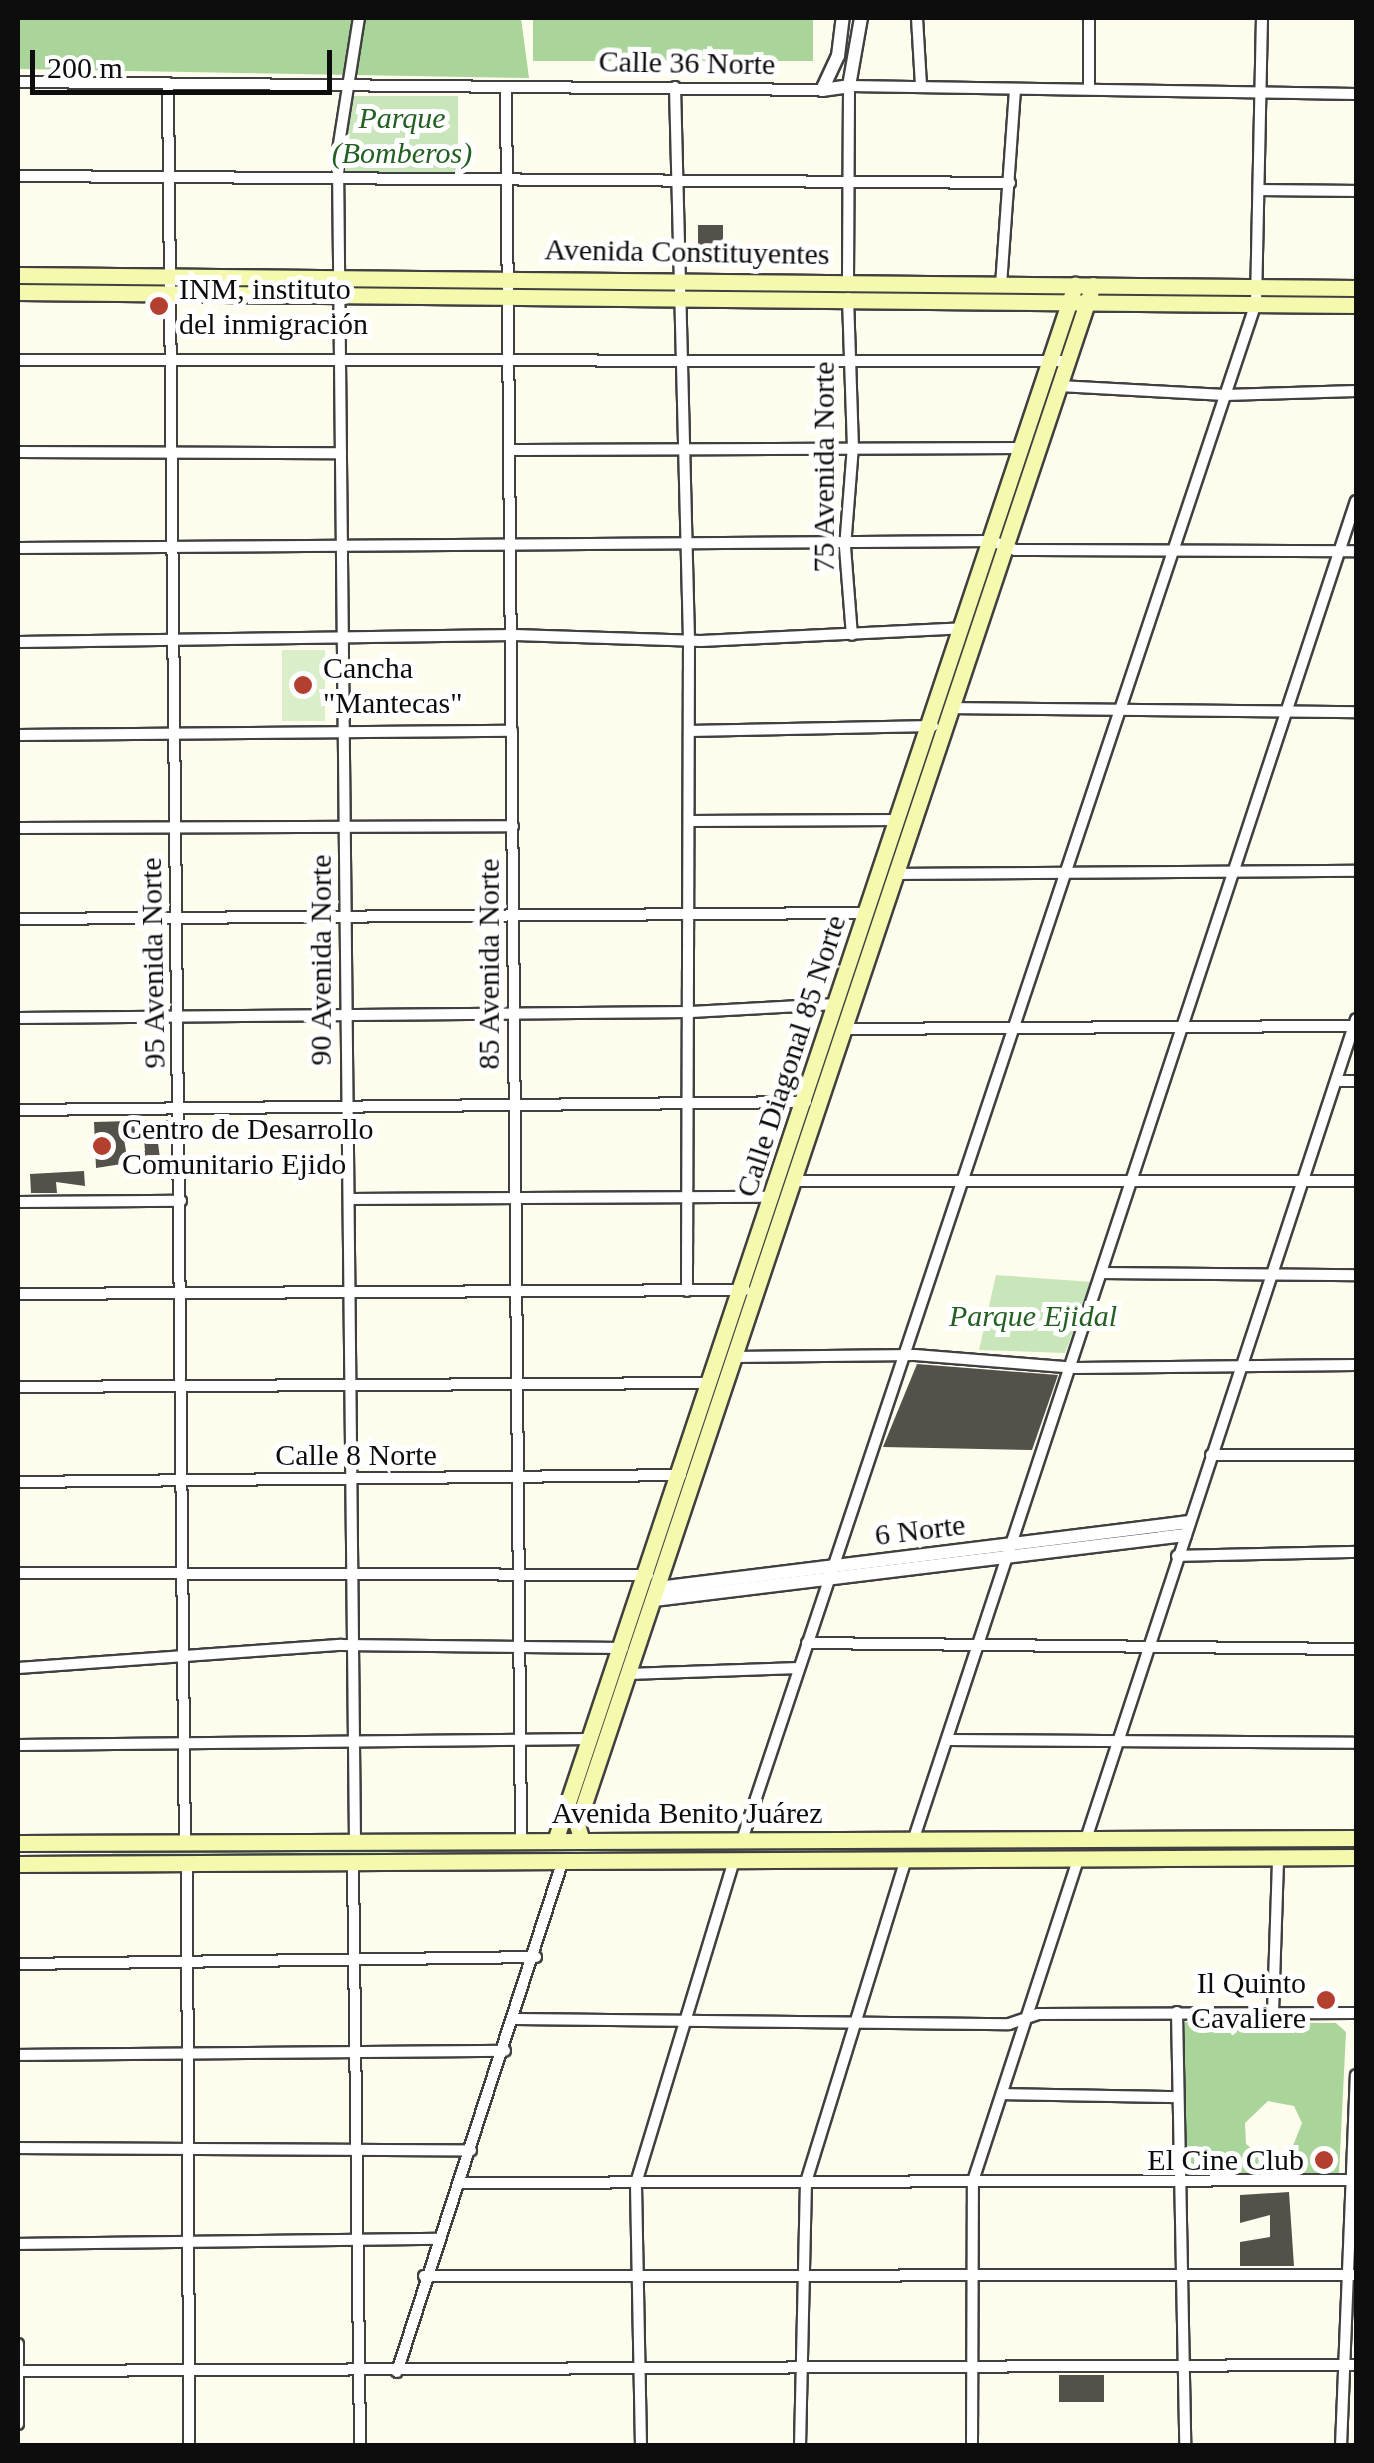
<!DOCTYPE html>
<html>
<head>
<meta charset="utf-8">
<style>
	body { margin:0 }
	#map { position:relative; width:1374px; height:2463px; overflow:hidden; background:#fefded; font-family:Georgia,serif }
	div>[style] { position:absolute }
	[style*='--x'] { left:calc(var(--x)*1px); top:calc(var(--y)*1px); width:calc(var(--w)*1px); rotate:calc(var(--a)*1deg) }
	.green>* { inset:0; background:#c8e6b9; transform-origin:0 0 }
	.forest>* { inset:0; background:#aad59a; transform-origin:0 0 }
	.pitch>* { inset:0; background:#dbeeca; transform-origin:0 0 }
	.building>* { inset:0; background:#54504a; transform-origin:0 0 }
	.roads { filter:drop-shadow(2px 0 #404040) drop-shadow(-2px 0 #404040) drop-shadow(0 2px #404040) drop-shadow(0 -2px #404040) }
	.minor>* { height:10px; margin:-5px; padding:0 5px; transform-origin:5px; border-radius:5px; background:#fff }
	.tertiary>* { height:12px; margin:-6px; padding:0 6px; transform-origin:6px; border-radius:6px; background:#fff }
	.secondary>* { height:15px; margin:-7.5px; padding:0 7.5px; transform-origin:7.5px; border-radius:7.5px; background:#f4f9ad }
	.dots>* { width:28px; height:28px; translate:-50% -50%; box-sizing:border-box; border:5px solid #fff; border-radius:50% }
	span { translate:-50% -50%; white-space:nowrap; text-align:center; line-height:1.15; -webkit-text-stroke:10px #fff; paint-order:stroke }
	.street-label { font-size:30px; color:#0d0d0d }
	.park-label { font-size:30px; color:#236021; font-style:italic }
	.poi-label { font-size:30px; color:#0d0d0d }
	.left { translate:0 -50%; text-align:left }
	.right { translate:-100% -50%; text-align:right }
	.frame { position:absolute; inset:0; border:20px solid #0d0d0d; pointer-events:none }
	.scale { position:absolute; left:30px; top:50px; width:302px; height:45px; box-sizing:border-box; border:5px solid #0d0d0d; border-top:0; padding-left:12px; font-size:30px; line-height:35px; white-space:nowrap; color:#0d0d0d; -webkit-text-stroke:8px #fff; paint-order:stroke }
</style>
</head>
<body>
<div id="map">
	<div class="green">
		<div style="left:346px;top:96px;width:112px;height:78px"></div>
		<div style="clip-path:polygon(996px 1275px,1092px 1282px,1065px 1353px,979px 1350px)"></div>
		<div style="clip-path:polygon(1356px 1844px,1356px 1851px,1017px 1850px,1023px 1846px)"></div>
		<div style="clip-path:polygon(680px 1847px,678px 1854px,451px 1851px,454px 1848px)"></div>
		<div style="clip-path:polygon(718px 1847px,965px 1845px,969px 1850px,717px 1854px)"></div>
		<div style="clip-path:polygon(113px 1848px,407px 1849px,409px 1853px,112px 1857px)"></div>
	</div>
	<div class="forest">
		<div style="clip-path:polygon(18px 18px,521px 18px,529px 78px,18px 69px)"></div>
		<div style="left:533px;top:18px;width:280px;height:43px"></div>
		<div style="clip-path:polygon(evenodd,1185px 2022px,1336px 2023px,1346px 2032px,1339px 2174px,1185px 2174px,1185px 2022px,1268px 2101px,1294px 2106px,1302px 2123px,1291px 2151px,1267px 2159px,1246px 2144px,1245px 2123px,1268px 2101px)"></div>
	</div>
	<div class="pitch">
		<div style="left:282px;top:650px;width:43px;height:71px"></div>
	</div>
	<div class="building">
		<div style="left:698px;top:225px;width:25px;height:35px"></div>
		<div style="clip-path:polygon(168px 1120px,169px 1142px,158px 1143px,160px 1158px,143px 1171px,133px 1159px,145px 1151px,144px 1138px,124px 1139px,128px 1163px,96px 1168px,94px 1122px)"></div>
		<div style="clip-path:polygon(84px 1171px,85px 1186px,56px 1182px,57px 1193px,31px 1193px,30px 1174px)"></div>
		<div style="clip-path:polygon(917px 1364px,1058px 1375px,1032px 1450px,883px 1447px)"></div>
		<div style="clip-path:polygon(1289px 2192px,1294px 2266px,1240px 2266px,1240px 2242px,1270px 2237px,1270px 2215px,1240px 2223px,1240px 2195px)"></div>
		<div style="left:1059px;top:2375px;width:45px;height:27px"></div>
	</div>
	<div class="roads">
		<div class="minor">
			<div style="--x:917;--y:18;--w:68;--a:86.6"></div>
			<div style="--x:1089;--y:18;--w:71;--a:90"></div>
			<div style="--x:18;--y:82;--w:804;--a:0.57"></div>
			<div style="--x:168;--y:83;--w:1759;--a:89.45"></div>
			<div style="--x:506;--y:87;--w:1754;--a:89.51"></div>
			<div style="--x:675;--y:87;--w:554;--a:88.55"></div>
			<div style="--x:689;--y:641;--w:650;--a:90.18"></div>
			<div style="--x:18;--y:176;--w:992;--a:0.4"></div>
			<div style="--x:1261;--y:190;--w:95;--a:0.6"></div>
			<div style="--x:848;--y:281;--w:195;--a:-89.7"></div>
			<div style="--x:849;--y:86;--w:507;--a:0.9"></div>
			<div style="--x:1001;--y:285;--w:196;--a:-85.9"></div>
			<div style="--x:848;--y:298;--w:148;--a:88.1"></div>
			<div style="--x:853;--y:446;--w:101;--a:94.5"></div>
			<div style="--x:845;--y:547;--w:88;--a:85.5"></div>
			<div style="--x:18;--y:360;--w:1051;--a:0.05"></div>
			<div style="--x:1059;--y:386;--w:166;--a:3.1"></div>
			<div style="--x:1225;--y:395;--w:131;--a:-1.7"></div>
			<div style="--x:509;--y:450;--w:514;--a:-0.22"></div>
			<div style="--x:18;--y:452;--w:323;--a:0.2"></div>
			<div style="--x:18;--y:548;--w:974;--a:-0.41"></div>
			<div style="--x:992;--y:541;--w:25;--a:21"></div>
			<div style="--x:1015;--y:550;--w:341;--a:0.2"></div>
			<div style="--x:18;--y:642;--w:495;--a:-0.8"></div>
			<div style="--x:513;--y:635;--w:188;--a:1.8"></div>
			<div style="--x:701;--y:641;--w:262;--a:-2.8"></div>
			<div style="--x:950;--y:708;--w:406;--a:0.6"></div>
			<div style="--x:689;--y:731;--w:244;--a:-1.2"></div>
			<div style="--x:18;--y:735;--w:494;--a:-0.5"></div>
			<div style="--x:690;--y:821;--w:208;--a:-0.3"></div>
			<div style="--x:18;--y:828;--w:495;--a:-0.2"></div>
			<div style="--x:895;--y:874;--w:461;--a:-0.4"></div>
			<div style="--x:18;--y:919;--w:848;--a:-0.41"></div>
			<div style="--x:18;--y:1018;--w:673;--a:-0.51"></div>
			<div style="--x:691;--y:1012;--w:145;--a:-3.2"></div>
			<div style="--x:843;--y:1029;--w:511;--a:-0.34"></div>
			<div style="--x:1338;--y:1081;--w:18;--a:0"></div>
			<div style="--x:18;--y:1110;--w:788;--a:-0.58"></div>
			<div style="--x:792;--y:1181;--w:564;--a:0"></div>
			<div style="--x:349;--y:1199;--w:424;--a:-0.3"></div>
			<div style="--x:18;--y:1202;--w:163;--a:-0.4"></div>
			<div style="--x:1105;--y:1273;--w:251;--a:0.5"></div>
			<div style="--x:18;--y:1294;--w:727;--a:-0.32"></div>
			<div style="--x:733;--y:1357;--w:182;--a:-0.6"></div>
			<div style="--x:915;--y:1355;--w:162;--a:4.6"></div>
			<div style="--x:1076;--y:1368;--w:280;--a:-0.6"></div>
			<div style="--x:18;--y:1387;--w:693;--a:-0.33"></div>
			<div style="--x:1211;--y:1455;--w:145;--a:0"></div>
			<div style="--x:18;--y:1482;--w:663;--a:-0.6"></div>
			<div style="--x:1177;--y:1556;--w:179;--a:-1.3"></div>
			<div style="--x:18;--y:1573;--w:630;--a:0.18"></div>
			<div style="--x:807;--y:1643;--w:549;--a:0.63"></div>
			<div style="--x:18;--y:1668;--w:324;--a:-4.1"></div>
			<div style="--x:341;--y:1645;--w:282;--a:0.6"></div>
			<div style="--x:628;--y:1674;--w:171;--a:-2"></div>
			<div style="--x:948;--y:1740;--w:408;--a:0.4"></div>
			<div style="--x:18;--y:1745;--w:573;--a:-0.6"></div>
			<div style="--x:914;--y:1838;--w:1408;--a:-71.71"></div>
			<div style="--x:1086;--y:1839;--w:863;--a:-71.77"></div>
			<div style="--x:742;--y:1840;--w:1621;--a:-71.51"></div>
			<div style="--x:1256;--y:303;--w:285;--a:-88.8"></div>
			<div style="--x:355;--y:1842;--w:1692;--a:-90.58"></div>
			<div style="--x:338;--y:150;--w:134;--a:-81"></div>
			<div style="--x:187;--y:1863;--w:583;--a:89.8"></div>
			<div style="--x:353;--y:1863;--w:583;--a:89.31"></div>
			<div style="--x:18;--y:1964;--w:518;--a:-0.77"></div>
			<div style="--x:1177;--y:2012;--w:434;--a:88.9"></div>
			<div style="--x:1273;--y:2012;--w:154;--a:-88.1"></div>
			<div style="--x:516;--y:2019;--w:493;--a:0.6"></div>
			<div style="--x:1009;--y:2024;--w:31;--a:-19"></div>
			<div style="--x:1038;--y:2014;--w:318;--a:-0.2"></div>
			<div style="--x:18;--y:2055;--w:487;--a:-0.5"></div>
			<div style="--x:1002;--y:2094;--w:175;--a:1"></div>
			<div style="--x:18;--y:2148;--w:453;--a:0.3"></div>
			<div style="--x:460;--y:2183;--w:896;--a:-0.19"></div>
			<div style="--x:18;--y:2244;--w:418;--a:-0.7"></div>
			<div style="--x:424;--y:2276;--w:932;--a:-0.06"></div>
			<div style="--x:18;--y:2344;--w:80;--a:90"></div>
			<div style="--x:18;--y:2371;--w:1338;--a:-0.26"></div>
			<div style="--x:397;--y:2372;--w:538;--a:-72.04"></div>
			<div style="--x:641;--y:2446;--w:263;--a:-91.1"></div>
			<div style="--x:636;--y:2183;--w:337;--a:-73.1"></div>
			<div style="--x:800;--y:2446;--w:264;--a:-88.7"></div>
			<div style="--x:806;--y:2182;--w:338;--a:-72.8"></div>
			<div style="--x:972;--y:2446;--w:265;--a:-89.8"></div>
			<div style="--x:973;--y:2181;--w:338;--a:-71.9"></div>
			<div style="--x:1341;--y:2446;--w:371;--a:-87.7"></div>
		</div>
		<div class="tertiary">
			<div style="--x:822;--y:90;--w:27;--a:-8"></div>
			<div style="--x:849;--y:86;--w:69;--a:-80"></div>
			<div style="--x:822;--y:90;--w:38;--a:-65"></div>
			<div style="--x:838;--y:56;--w:38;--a:-83"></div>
			<div style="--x:658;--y:1588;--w:535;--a:-7.09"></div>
			<div style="--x:654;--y:1600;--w:535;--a:-6.98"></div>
		</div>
		<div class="secondary">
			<div style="--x:18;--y:275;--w:1338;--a:0.56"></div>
			<div style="--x:18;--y:292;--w:1338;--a:0.56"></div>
			<div style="--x:555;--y:1841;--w:1641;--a:-71.52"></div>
			<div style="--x:582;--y:1841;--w:17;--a:-107"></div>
			<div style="--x:577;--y:1825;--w:1624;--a:-71.48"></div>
			<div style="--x:18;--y:1843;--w:1338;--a:-0.21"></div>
			<div style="--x:18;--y:1864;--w:1338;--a:-0.3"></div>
		</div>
	</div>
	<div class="dots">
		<div style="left:159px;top:306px;background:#b33f2e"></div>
		<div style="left:303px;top:685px;background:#b33f2e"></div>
		<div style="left:102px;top:1146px;background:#b33f2e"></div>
		<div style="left:1326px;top:2000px;background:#b33f2e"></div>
		<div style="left:1324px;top:2160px;background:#b33f2e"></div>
	</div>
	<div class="street-label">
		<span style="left:687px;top:63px;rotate:1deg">Calle 36 Norte</span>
		<span style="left:687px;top:252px;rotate:1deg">Avenida Constituyentes</span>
		<span style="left:824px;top:467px;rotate:-90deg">75 Avenida Norte</span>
		<span style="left:321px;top:960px;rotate:-90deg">90 Avenida Norte</span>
		<span style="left:153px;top:963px;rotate:-91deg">95 Avenida Norte</span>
		<span style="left:489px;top:964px;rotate:-90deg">85 Avenida Norte</span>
		<span style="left:791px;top:1056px;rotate:-72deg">Calle Diagonal 85 Norte</span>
		<span style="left:356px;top:1455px">Calle 8 Norte</span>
		<span style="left:920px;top:1530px;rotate:-7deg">6 Norte</span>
		<span style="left:687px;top:1813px">Avenida Benito Juárez</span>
	</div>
	<div class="park-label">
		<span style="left:402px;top:135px">Parque<br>(Bomberos)</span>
		<span style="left:1033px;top:1316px">Parque Ejidal</span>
	</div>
	<div class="poi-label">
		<span class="left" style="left:179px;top:306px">INM, instituto<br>del inmigración</span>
		<span class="left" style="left:323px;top:685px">Cancha<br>"Mantecas"</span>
		<span class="left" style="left:122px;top:1146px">Centro de Desarrollo<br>Comunitario Ejido</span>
		<span class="right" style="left:1306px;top:2000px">Il Quinto<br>Cavaliere</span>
		<span class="right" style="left:1304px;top:2160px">El Cine Club</span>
	</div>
	<div class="frame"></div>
	<div class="scale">200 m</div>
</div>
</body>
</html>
